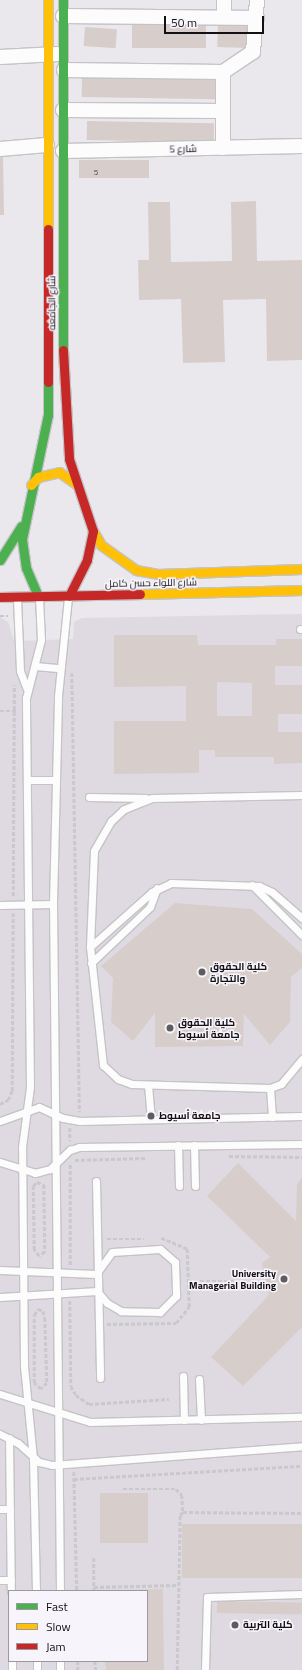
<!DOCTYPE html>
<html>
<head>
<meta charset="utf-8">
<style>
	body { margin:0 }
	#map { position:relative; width:302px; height:1670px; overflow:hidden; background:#eae8ec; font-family:"Titillium Web",Cairo,sans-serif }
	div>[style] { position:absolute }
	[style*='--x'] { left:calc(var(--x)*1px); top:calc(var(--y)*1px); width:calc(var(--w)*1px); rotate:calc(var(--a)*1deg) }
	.built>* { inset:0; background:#dfdae2 }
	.building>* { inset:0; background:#d7cecb; transform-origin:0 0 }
	.path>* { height:2.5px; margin-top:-1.25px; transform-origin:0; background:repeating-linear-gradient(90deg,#c9c8ca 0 4px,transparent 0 6px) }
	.roads { filter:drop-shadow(1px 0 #c4c3c5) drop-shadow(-1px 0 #c4c3c5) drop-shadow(0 1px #c4c3c5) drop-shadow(0 -1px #c4c3c5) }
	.lane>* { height:7px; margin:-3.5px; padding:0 3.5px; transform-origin:3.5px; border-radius:3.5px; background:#fcfcfc }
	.street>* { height:14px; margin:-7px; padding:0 7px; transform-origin:7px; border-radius:7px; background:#fcfcfc }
	.fast>* { height:9px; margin:-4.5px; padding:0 4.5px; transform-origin:4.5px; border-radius:4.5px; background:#4caf50 }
	.slow>* { height:9px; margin:-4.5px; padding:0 4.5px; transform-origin:4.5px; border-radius:4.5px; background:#ffc107 }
	.jam>* { height:9px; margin:-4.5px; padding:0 4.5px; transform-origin:4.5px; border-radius:4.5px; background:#c62828 }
	.dots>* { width:11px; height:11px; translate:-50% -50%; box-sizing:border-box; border:2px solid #f8f4fb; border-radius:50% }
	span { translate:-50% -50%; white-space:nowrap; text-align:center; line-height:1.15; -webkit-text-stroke:3px #f8f4fb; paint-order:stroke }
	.number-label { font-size:8px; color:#434040 }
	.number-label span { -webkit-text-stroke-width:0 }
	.street-label { font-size:10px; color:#121012 }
	.poi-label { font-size:10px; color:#121012; font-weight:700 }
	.left { translate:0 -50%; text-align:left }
	.right { translate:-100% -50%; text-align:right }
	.legend { position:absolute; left:8px; top:1590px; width:140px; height:72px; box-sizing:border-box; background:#f8f4fb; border:1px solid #9c999e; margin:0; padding:5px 7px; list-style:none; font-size:12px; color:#121012 }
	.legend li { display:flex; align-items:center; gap:8px; height:20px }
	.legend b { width:20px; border:1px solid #9c999e }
	.scale { position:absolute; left:164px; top:16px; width:100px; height:18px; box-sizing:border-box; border:2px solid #121012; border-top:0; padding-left:5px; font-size:12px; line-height:14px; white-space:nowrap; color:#121012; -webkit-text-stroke:3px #f8f4fb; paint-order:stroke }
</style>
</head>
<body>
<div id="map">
	<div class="built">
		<div style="clip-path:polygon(evenodd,302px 614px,302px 1670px,0 1670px,0 617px,8px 622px,14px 641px,73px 639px,74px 622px,82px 618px,302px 614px,9px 1591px,147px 1591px,147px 1661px,9px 1661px,9px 1591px)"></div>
	</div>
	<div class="building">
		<div style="left:132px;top:24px;width:74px;height:24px"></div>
		<div style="left:218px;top:24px;width:30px;height:23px;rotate:2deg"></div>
		<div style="left:85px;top:27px;width:32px;height:19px;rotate:4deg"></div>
		<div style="left:82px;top:77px;width:134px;height:20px;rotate:1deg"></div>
		<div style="left:87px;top:121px;width:127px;height:19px;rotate:1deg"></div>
		<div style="clip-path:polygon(0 156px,3px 156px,4px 215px,0 215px)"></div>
		<div style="left:149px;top:160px;width:18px;height:70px;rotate:90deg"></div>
		<div style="clip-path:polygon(256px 201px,257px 261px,302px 260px,302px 360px,267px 361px,266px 299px,223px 300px,225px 362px,183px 363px,181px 299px,139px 300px,138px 260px,149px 260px,148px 202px,170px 202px,171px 262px,232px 261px,231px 202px)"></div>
		<div style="clip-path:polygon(evenodd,114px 635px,197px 635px,198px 645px,276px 645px,276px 639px,302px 639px,302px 666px,275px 666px,275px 685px,302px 685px,302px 714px,278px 714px,278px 732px,302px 732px,302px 763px,274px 764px,274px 757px,215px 757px,215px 750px,199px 750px,199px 773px,114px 774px,114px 721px,186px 721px,186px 686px,114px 687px,114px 635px,217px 682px,252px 683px,252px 716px,217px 716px,217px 682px)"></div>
		<div style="clip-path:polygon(175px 903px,252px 909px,302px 954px,302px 968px,291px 977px,290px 1022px,270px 1045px,244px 1014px,243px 1046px,155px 1047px,155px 1013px,133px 1041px,111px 1022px,113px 978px,101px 966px)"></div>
		<div style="clip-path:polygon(238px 1163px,296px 1221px,297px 1184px,302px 1178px,302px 1327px,243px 1386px,211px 1357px,269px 1295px,262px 1263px,270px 1257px,207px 1196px)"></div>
		<div style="left:100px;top:1493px;width:48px;height:50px"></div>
		<div style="left:182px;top:1524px;width:120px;height:54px"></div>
		<div style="clip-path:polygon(163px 1589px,164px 1670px,106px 1670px,105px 1661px,147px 1661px,147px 1591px,124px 1590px)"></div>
		<div style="left:217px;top:1601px;width:85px;height:12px;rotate:1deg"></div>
	</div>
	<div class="path">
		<div style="--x:0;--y:616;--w:8;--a:0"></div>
		<div style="--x:72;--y:673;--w:439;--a:89"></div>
		<div style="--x:0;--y:711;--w:16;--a:0"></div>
		<div style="--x:13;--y:896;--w:211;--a:-89.7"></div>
		<div style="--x:0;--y:1104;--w:9;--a:-27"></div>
		<div style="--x:8;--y:1100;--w:10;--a:-66"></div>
		<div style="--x:12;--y:1091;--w:178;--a:-89.7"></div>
		<div style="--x:70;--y:1128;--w:13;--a:90"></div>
		<div style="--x:229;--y:1156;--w:73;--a:0.8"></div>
		<div style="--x:75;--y:1160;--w:71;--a:-1.6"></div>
		<div style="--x:37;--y:1182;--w:8;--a:23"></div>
		<div style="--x:44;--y:1185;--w:67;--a:89.1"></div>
		<div style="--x:45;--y:1252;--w:7;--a:146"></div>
		<div style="--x:39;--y:1256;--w:8;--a:-130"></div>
		<div style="--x:34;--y:1250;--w:64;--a:-90.9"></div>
		<div style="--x:33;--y:1186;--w:6;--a:-45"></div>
		<div style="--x:107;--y:1239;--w:37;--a:0"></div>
		<div style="--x:70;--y:1265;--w:101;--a:-90"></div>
		<div style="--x:188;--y:1281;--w:46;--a:0"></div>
		<div style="--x:70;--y:1301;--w:85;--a:89.3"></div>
		<div style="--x:71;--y:1386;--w:10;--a:61"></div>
		<div style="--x:76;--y:1395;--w:16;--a:35"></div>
		<div style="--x:89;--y:1404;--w:80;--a:-3.6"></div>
		<div style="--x:38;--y:1309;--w:5;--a:22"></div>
		<div style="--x:43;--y:1311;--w:7;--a:74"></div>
		<div style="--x:45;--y:1318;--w:65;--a:88.2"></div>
		<div style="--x:47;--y:1383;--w:8;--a:135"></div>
		<div style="--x:41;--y:1389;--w:9;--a:-139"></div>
		<div style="--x:34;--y:1383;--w:68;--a:-90"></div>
		<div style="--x:34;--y:1315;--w:7;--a:-56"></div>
		<div style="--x:107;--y:1324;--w:69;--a:-0.8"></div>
		<div style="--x:176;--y:1323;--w:21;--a:-51"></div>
		<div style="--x:189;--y:1307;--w:58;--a:-92"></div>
		<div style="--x:187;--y:1249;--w:28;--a:-157"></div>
		<div style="--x:74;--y:1472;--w:119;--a:88.6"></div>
		<div style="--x:74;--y:1479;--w:228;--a:-3.3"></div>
		<div style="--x:123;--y:1489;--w:53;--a:0"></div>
		<div style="--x:176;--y:1489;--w:8;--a:45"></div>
		<div style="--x:182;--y:1495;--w:17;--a:87"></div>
		<div style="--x:94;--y:1558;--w:33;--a:90"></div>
		<div style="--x:94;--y:1587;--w:83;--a:-1.4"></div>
		<div style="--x:78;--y:1661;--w:9;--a:90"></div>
		<div style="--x:95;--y:1661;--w:9;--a:84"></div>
		<div style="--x:177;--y:1670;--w:155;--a:-88.9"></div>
		<div style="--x:180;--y:1515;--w:4;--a:-45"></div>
		<div style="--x:183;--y:1512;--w:119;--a:0.5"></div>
	</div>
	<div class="roads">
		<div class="lane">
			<div style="--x:17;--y:599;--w:72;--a:87.6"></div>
			<div style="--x:20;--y:671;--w:19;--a:69"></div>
			<div style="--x:300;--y:629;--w:2;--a:0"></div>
			<div style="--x:35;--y:666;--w:25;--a:5"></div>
			<div style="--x:28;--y:780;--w:27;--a:0"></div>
			<div style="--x:302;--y:795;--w:150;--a:178.9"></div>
			<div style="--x:152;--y:798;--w:31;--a:158"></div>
			<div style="--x:123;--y:810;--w:16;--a:137"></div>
			<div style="--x:111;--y:821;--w:34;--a:120"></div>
			<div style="--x:94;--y:851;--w:96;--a:92.4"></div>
			<div style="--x:90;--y:947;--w:119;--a:83.7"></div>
			<div style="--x:103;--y:1065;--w:21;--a:43"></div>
			<div style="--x:118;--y:1079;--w:15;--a:20"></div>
			<div style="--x:132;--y:1084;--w:138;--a:1.7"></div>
			<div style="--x:270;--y:1088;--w:12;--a:-20"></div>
			<div style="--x:281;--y:1084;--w:33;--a:-50"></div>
			<div style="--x:89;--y:797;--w:57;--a:1"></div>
			<div style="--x:252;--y:885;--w:71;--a:45"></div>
			<div style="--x:0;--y:905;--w:53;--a:-1.1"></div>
			<div style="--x:90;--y:947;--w:83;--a:-41.6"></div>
			<div style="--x:152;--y:892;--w:21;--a:-25"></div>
			<div style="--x:171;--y:883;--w:88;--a:2"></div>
			<div style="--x:259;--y:886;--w:14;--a:25"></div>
			<div style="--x:272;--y:892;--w:40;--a:41"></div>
			<div style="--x:91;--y:963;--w:81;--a:-43.5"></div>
			<div style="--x:150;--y:907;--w:20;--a:-70"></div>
			<div style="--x:148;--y:1085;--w:34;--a:85"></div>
			<div style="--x:270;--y:1088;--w:29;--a:86"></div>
			<div style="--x:0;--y:1121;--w:41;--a:-19.7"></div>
			<div style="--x:39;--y:1107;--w:26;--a:25"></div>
			<div style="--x:63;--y:1118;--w:17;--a:10"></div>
			<div style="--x:80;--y:1121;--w:222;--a:-1.3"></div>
			<div style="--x:178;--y:1145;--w:41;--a:88.6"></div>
			<div style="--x:194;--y:1145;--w:41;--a:88.6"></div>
			<div style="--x:0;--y:1162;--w:37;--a:17"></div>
			<div style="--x:35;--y:1173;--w:16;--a:-15"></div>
			<div style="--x:50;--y:1169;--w:28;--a:-44"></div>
			<div style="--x:70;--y:1150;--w:9;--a:-18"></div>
			<div style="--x:79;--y:1147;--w:223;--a:-0.8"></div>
			<div style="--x:96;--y:1181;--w:197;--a:88.8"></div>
			<div style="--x:0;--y:1270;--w:96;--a:2.4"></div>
			<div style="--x:96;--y:1274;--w:27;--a:-54"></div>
			<div style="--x:112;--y:1252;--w:48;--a:-3.6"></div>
			<div style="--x:160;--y:1249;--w:20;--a:41"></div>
			<div style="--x:175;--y:1262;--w:34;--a:88"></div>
			<div style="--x:176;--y:1296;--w:23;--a:135"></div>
			<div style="--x:160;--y:1312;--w:39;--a:-179"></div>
			<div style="--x:121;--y:1311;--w:16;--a:-150"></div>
			<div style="--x:107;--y:1303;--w:16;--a:-130"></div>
			<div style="--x:97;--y:1291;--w:97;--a:176.5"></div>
			<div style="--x:183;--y:1376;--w:44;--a:88.7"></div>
			<div style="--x:199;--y:1379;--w:41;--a:87.2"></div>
			<div style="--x:0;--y:1394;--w:94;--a:17.3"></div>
			<div style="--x:90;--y:1422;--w:212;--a:-1.4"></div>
			<div style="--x:0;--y:1434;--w:20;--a:27"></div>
			<div style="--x:18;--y:1443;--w:28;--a:42"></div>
			<div style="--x:39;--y:1462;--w:13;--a:13"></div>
			<div style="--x:52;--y:1465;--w:251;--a:-4.3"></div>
			<div style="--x:9;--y:1438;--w:153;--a:89.3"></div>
			<div style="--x:0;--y:1509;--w:10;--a:0"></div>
			<div style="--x:0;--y:1580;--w:11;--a:0"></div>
			<div style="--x:36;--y:1591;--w:133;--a:-91.3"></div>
			<div style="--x:33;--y:1458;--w:92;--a:-95.6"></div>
			<div style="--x:24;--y:1366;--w:219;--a:-90.5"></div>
			<div style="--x:22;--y:1147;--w:61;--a:-82.4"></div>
			<div style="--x:30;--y:1087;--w:389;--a:-90.6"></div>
			<div style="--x:26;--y:698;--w:60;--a:-75.5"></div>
			<div style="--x:41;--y:640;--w:42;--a:-92.7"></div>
			<div style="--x:60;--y:1591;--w:687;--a:-90.58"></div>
			<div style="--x:53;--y:904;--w:208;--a:-88.6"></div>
			<div style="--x:58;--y:696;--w:99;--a:-84.2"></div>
			<div style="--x:12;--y:1661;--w:9;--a:90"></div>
			<div style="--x:37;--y:1661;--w:9;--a:90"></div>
			<div style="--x:60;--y:1661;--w:9;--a:90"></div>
			<div style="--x:205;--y:1670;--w:73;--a:-88.4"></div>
			<div style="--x:207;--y:1597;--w:95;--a:-1.8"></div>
		</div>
		<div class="street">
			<div style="--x:63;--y:16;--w:194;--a:0.6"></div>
			<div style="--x:224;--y:16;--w:16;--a:-90"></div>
			<div style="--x:0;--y:57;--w:57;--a:-3"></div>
			<div style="--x:64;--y:70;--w:159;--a:0.7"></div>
			<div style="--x:63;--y:110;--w:160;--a:0.4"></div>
			<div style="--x:223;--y:148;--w:76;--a:-90"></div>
			<div style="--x:223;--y:72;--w:36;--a:-34"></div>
			<div style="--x:253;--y:52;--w:52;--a:-85.6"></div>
			<div style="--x:0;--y:149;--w:47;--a:-4.9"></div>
			<div style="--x:63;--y:151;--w:239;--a:-1.2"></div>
		</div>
		<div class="fast">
			<div style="--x:63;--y:0;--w:350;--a:90"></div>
			<div style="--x:0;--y:560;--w:40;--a:-58"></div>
			<div style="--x:38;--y:596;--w:30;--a:-113"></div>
			<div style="--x:26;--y:568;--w:29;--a:-98"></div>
			<div style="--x:22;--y:539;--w:127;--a:-78.2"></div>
			<div style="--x:48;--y:415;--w:33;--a:-90"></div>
		</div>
		<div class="slow">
			<div style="--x:48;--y:0;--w:229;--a:90"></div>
			<div style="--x:31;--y:485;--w:11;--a:-49"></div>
			<div style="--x:38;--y:477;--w:22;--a:-13"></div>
			<div style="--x:59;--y:472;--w:21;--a:35"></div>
			<div style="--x:93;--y:531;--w:16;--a:60"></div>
			<div style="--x:101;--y:545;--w:43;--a:35.5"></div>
			<div style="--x:136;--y:570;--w:22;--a:10"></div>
			<div style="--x:158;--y:574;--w:144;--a:-2"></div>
			<div style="--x:140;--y:594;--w:162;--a:-1.4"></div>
		</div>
		<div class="jam">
			<div style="--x:48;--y:229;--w:153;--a:90"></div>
			<div style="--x:63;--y:350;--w:109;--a:86.8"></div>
			<div style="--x:69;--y:459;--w:76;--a:71.6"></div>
			<div style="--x:93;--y:531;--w:30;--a:102"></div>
			<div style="--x:87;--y:560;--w:40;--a:116.6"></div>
			<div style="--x:0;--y:597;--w:140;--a:-1.2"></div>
		</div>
	</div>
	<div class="dots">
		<div style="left:202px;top:972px;background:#5e5c5e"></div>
		<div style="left:170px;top:1028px;background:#5e5c5e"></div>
		<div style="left:151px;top:1116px;background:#5e5c5e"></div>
		<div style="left:284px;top:1279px;background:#5e5c5e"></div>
		<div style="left:235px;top:1625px;background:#5e5c5e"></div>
	</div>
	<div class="number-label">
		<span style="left:96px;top:173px">5</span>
	</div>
	<div class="street-label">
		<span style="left:183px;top:149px;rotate:-1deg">شارع 5</span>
		<span style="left:52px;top:303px;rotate:-90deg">شارع الجامعه</span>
		<span style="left:151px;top:583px;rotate:-1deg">شارع اللواء حسن كامل</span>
	</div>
	<div class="poi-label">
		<span class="left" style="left:210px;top:972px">كلية الحقوق<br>والتجارة</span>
		<span class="left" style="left:178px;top:1028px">كلية الحقوق<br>جامعة أسيوط</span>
		<span class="left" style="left:159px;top:1116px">جامعة أسيوط</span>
		<span class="right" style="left:276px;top:1279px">University<br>Managerial Building</span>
		<span class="left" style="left:243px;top:1625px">كلية التربية</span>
	</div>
	<ul class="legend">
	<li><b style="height:5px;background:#4caf50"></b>Fast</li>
	<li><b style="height:5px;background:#ffc107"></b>Slow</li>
	<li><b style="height:5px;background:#c62828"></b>Jam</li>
	</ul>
	<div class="scale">50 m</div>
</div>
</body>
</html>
